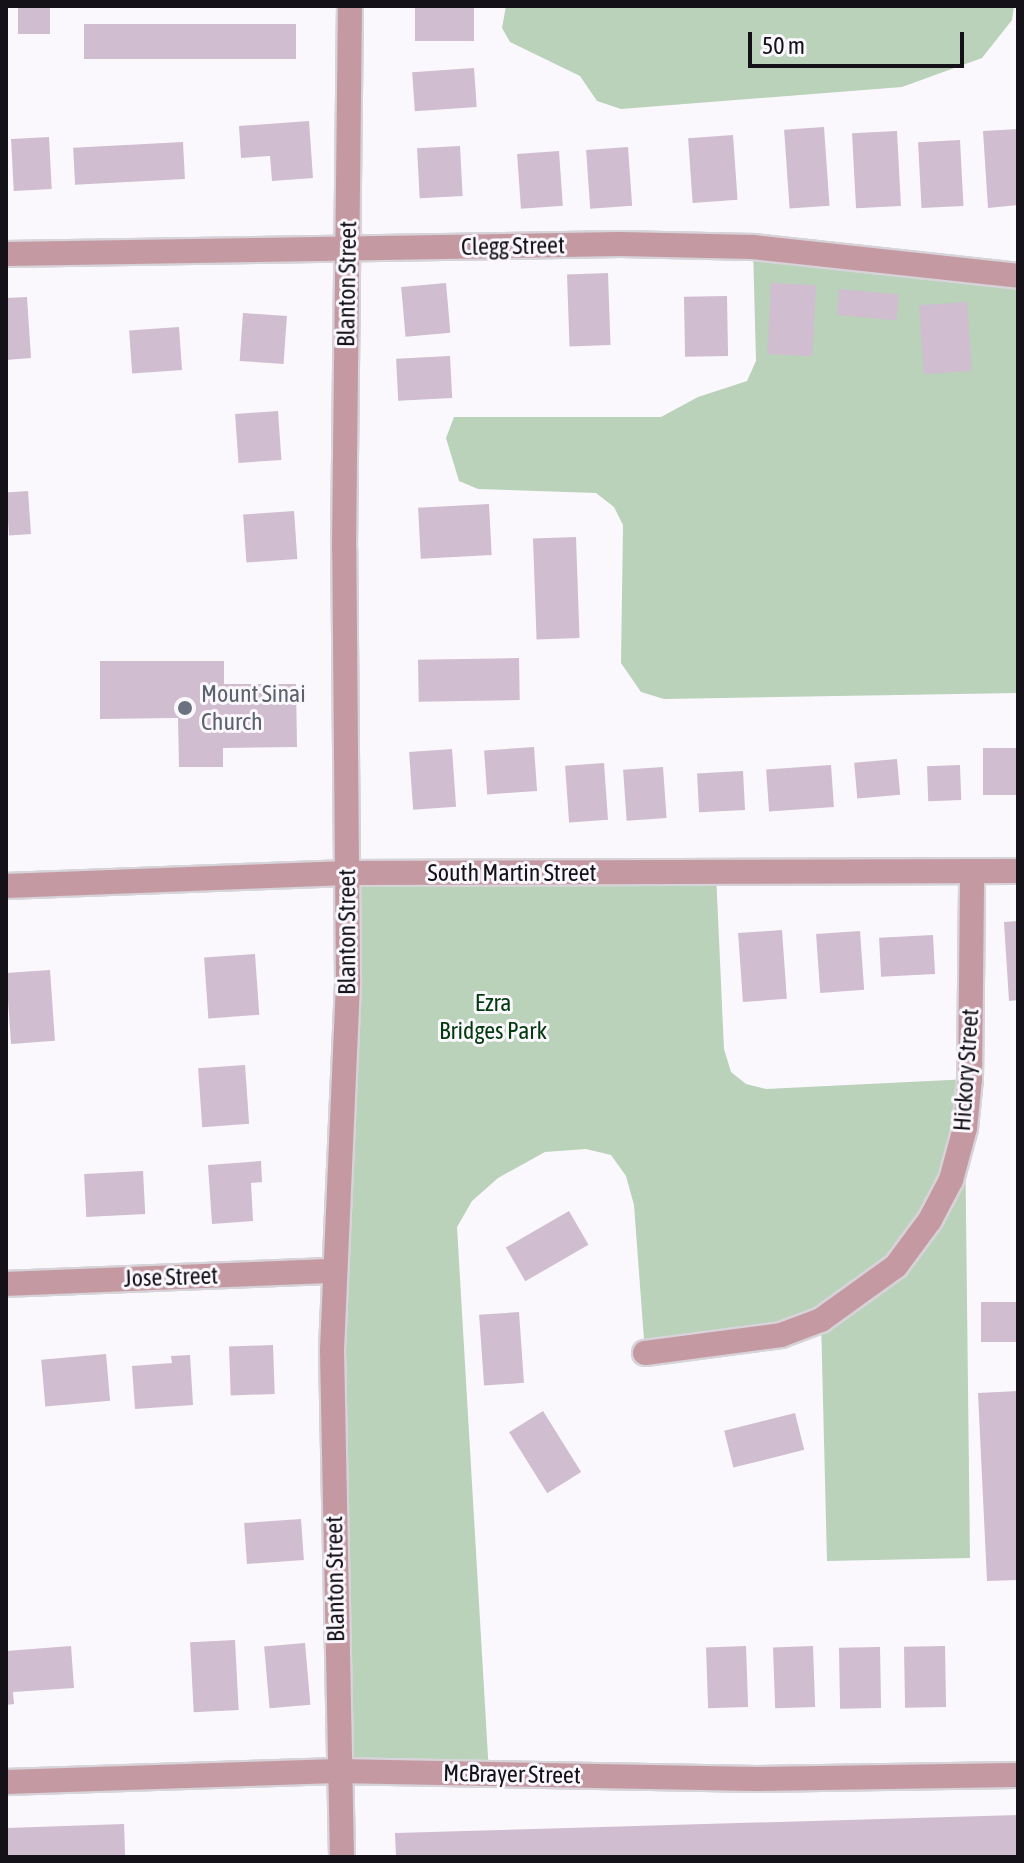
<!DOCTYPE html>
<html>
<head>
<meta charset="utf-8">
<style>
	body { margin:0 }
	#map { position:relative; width:1024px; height:1863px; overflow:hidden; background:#fbf8fd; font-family:"Asap Condensed",sans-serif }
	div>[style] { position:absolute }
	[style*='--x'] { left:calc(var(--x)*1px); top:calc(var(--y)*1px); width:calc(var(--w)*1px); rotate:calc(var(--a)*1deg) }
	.green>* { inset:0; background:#bad1ba }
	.building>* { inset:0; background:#d0bdd0; transform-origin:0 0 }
	.roads { filter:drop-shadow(2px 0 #d6d3d9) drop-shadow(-2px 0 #d6d3d9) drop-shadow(0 2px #d6d3d9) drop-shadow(0 -2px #d6d3d9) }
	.minor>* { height:24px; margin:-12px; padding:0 12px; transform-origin:12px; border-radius:12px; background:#c599a2 }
	.dots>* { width:22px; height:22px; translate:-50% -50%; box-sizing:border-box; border:4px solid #fbf8fd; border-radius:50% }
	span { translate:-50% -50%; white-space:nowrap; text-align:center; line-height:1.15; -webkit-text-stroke:6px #fbf8fd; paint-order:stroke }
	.street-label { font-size:24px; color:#151119 }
	.worship-label { font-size:24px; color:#5b616d }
	.left { translate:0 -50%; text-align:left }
	.park-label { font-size:24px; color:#023a0e }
	.frame { position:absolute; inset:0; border:8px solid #151119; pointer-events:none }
	.scale { position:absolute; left:748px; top:32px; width:216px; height:36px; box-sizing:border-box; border:4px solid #151119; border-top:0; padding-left:10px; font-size:24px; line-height:28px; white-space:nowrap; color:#151119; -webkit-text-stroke:6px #fbf8fd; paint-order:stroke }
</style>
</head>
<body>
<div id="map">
	<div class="green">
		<div style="clip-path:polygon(506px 6px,1014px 6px,1012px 20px,982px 58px,902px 87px,621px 109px,597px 101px,580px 76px,510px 42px,502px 28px)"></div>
		<div style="clip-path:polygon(753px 247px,1018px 276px,1018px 693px,664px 699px,641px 692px,621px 663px,623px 525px,614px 507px,596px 493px,478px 489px,459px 481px,446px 438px,454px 417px,661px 417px,698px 397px,747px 381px,756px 361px)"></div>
		<div style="clip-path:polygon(347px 873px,716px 873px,724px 1049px,731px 1072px,746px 1084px,766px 1089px,970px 1079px,965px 1128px,970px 1558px,827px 1561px,821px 1320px,645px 1353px,634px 1205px,626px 1176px,611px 1155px,586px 1149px,545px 1152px,498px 1178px,472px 1201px,457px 1227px,489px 1774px,337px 1771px)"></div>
	</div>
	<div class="building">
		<div style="left:18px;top:6px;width:32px;height:28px"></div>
		<div style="left:415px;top:6px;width:59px;height:35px"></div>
		<div style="left:84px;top:24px;width:212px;height:35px"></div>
		<div style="left:474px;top:68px;width:39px;height:62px;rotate:86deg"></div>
		<div style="clip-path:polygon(309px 121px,313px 178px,272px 181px,270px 156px,241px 158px,239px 126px)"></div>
		<div style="left:824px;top:127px;width:79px;height:40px;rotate:86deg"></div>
		<div style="clip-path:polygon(1018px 129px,1018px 205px,988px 208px,983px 131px)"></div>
		<div style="left:897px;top:131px;width:75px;height:45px;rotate:87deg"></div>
		<div style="left:733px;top:135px;width:65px;height:45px;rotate:86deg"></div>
		<div style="left:49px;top:137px;width:52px;height:38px;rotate:87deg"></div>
		<div style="left:960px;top:140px;width:66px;height:42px;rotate:87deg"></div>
		<div style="left:183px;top:142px;width:37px;height:110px;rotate:87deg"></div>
		<div style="left:460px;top:146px;width:50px;height:43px;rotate:87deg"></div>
		<div style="left:628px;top:147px;width:59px;height:42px;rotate:86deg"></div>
		<div style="left:559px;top:151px;width:55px;height:42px;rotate:86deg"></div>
		<div style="left:608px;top:273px;width:72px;height:41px;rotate:88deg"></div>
		<div style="left:446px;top:283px;width:50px;height:45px;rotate:85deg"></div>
		<div style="left:771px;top:283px;width:45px;height:71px;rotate:3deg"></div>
		<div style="left:839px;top:289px;width:60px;height:26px;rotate:5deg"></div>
		<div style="left:727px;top:296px;width:60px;height:43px;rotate:89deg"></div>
		<div style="clip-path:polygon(27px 297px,31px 358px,6px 360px,6px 298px)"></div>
		<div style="left:967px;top:302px;width:69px;height:48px;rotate:86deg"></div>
		<div style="left:243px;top:313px;width:44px;height:48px;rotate:4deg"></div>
		<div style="left:179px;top:327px;width:43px;height:50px;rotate:86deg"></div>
		<div style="left:450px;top:356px;width:42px;height:54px;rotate:87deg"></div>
		<div style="left:278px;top:411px;width:49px;height:43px;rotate:86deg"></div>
		<div style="left:28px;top:491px;width:43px;height:22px;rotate:86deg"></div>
		<div style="left:489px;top:504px;width:51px;height:71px;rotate:87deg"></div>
		<div style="left:294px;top:511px;width:48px;height:51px;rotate:86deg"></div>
		<div style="left:576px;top:537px;width:101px;height:43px;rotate:88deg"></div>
		<div style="left:519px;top:658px;width:42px;height:101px;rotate:89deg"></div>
		<div style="clip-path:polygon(100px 661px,224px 661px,224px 684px,296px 684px,297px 747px,223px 748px,223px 767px,179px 767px,178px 718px,100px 719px)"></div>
		<div style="left:534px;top:747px;width:44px;height:50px;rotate:86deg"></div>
		<div style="left:1018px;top:748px;width:47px;height:35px;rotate:90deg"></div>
		<div style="left:452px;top:749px;width:58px;height:43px;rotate:86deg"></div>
		<div style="left:897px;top:759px;width:36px;height:43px;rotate:85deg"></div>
		<div style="left:604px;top:763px;width:57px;height:39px;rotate:86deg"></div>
		<div style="left:831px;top:765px;width:42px;height:65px;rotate:86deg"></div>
		<div style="left:960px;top:765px;width:35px;height:33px;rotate:88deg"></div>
		<div style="left:663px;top:767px;width:51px;height:40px;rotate:86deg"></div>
		<div style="left:743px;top:771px;width:39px;height:46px;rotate:87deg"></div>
		<div style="clip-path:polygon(1018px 921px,1018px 1000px,1009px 1001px,1004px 922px)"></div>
		<div style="left:782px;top:930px;width:69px;height:44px;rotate:86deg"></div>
		<div style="left:860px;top:931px;width:59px;height:44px;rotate:86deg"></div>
		<div style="left:933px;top:935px;width:39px;height:54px;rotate:87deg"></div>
		<div style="left:255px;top:954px;width:61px;height:51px;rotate:86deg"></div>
		<div style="left:50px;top:970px;width:71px;height:44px;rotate:86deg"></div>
		<div style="left:245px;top:1065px;width:59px;height:47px;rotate:86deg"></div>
		<div style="clip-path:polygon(261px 1161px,262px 1182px,251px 1183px,253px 1221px,212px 1224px,208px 1165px)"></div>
		<div style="left:143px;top:1171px;width:43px;height:59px;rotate:87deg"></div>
		<div style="left:569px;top:1211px;width:39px;height:73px;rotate:60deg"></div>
		<div style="left:1018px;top:1302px;width:40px;height:37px;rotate:90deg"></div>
		<div style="left:519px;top:1312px;width:71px;height:40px;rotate:86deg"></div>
		<div style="left:273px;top:1345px;width:49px;height:44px;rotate:88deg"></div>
		<div style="left:106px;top:1354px;width:47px;height:65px;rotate:85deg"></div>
		<div style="clip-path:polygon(190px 1355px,193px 1405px,135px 1409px,132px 1366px,172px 1363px,171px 1356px)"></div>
		<div style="clip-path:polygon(1018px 1391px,1018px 1580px,987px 1581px,978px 1393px)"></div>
		<div style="left:543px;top:1411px;width:72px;height:40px;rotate:58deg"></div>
		<div style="left:795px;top:1413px;width:38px;height:73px;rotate:76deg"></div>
		<div style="left:301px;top:1519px;width:41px;height:57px;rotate:86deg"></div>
		<div style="left:235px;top:1640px;width:70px;height:45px;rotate:87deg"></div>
		<div style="left:305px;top:1643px;width:62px;height:41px;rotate:85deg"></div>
		<div style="clip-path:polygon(71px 1646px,74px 1688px,13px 1692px,14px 1704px,6px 1705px,6px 1651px)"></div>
		<div style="left:746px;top:1646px;width:61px;height:40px;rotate:88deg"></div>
		<div style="left:813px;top:1646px;width:61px;height:40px;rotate:88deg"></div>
		<div style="left:945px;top:1646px;width:61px;height:41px;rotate:89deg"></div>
		<div style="left:880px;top:1647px;width:61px;height:41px;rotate:89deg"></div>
		<div style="clip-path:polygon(1018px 1815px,1018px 1857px,396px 1857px,395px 1833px)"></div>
		<div style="left:124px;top:1824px;width:33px;height:118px;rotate:88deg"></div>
	</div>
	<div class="roads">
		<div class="minor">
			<div style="--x:6;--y:254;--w:614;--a:-0.93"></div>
			<div style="--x:620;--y:244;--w:133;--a:1.3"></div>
			<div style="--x:753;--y:247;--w:267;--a:6.2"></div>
			<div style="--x:6;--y:886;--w:341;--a:-2.2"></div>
			<div style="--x:347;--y:873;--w:671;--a:-0.17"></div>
			<div style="--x:6;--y:1284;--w:329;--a:-2.3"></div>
			<div style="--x:645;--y:1353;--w:137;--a:-7.5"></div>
			<div style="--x:781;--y:1335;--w:43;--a:-20.6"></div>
			<div style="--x:821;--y:1320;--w:92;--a:-35.8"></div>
			<div style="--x:896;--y:1266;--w:57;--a:-53.5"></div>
			<div style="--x:930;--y:1220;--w:45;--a:-62.3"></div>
			<div style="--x:951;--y:1180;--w:54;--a:-74.9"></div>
			<div style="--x:965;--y:1128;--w:49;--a:-84.2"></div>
			<div style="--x:970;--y:1079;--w:207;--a:-89.4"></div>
			<div style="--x:6;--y:1782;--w:331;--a:-1.9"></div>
			<div style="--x:337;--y:1771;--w:420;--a:1.1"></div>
			<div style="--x:757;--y:1779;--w:261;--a:-0.9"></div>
			<div style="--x:342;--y:1857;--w:507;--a:-91.13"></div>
			<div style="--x:332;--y:1350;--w:370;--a:-87.5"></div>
			<div style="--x:348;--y:980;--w:431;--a:-90.5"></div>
			<div style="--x:344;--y:549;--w:543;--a:-89.37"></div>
		</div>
	</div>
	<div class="dots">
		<div style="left:185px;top:708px;background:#6b7280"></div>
	</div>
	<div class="street-label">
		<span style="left:513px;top:246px;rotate:-1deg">Clegg Street</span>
		<span style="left:347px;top:284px;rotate:-89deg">Blanton Street</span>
		<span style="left:512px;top:873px">South Martin Street</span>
		<span style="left:347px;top:932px;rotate:-90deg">Blanton Street</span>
		<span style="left:966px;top:1070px;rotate:-86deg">Hickory Street</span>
		<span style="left:171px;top:1277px;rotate:-2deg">Jose Street</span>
		<span style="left:335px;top:1579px;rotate:-91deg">Blanton Street</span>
		<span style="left:512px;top:1774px;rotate:1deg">McBrayer Street</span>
	</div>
	<div class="worship-label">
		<span class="left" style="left:201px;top:708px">Mount Sinai<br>Church</span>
	</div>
	<div class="park-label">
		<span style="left:493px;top:1017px">Ezra<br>Bridges Park</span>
	</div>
	<div class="frame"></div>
	<div class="scale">50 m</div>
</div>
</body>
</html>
